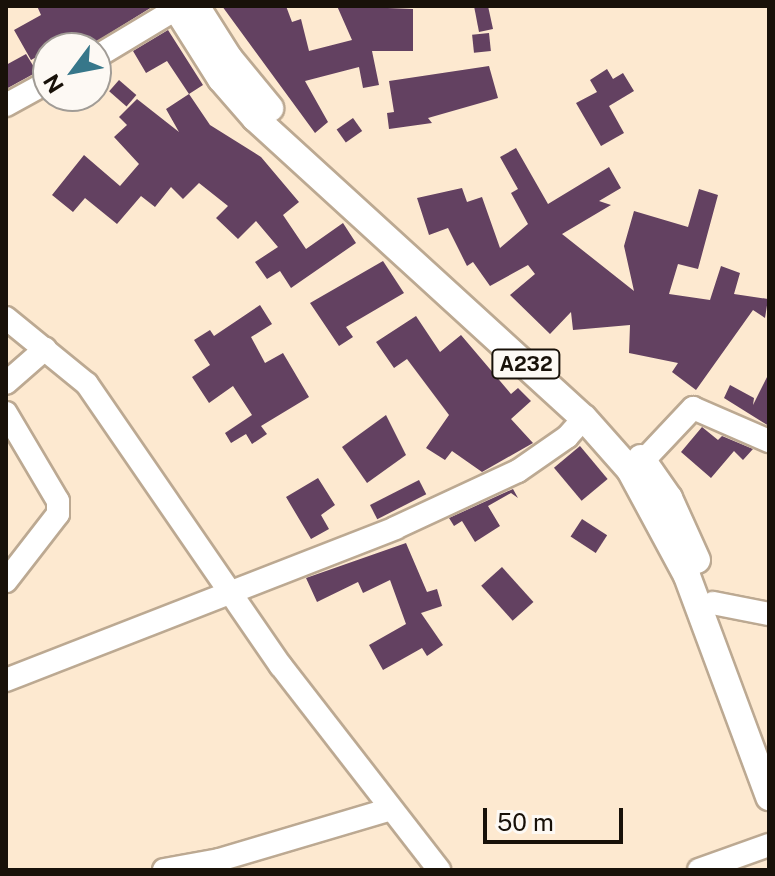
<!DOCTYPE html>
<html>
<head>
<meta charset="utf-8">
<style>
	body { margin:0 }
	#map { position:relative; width:775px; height:876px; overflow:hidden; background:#fde9d0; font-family:"Public Sans",sans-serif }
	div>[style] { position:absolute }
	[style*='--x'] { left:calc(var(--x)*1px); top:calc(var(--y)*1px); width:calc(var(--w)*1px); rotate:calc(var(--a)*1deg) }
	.building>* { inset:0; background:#634161; transform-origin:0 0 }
	.roads { filter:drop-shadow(2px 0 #bca992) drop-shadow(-2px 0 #bca992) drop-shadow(0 2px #bca992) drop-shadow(0 -2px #bca992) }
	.minor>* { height:22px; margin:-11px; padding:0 11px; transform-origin:11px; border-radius:11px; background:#fff }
	.major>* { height:26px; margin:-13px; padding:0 13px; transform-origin:13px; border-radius:13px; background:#fff }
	span { translate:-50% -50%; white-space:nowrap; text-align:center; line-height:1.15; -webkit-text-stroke:8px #fdf9f4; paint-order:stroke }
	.shield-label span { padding:2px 6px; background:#fdf9f4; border:2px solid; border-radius:6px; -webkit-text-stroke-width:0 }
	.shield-label { font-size:20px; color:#181109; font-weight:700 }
	.frame { position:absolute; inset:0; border:8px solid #181109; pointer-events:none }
	.north { position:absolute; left:32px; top:32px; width:80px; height:80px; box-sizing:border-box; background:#fdf9f4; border:2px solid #a19c96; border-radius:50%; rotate:238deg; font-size:22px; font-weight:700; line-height:32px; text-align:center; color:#181109 }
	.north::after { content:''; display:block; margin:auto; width:28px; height:36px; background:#37778a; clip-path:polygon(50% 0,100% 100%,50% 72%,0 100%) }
	.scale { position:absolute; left:483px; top:808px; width:140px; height:36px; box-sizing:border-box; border:4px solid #181109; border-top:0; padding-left:10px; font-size:24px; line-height:28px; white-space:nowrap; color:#181109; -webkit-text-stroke:6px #fdf9f4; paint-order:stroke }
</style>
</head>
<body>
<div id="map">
	<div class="building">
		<div style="clip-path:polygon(37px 6px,152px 6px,152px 7px,86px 48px,76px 35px,31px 60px,14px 30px,41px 15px)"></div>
		<div style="clip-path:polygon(222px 6px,286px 6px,292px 22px,301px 19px,309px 51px,352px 40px,337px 6px,413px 9px,413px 51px,372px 51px,379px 85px,363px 88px,359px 67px,305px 81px,328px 122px,315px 133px)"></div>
		<div style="clip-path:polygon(474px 6px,488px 6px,493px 29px,479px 32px)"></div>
		<div style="clip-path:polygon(168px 30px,203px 85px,189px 94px,210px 125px,261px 157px,299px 202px,283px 215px,306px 249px,343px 223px,356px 243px,291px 288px,280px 271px,267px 279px,255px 262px,278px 247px,256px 221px,238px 239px,216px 218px,228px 206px,199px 183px,183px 199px,171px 187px,155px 207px,141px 196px,117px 224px,85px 198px,73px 212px,52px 195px,84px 155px,120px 186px,139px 164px,114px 137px,127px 125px,119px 117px,137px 99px,179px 132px,166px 109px,189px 94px,167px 61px,146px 73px,133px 51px)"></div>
		<div style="left:489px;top:33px;width:18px;height:17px;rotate:84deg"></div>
		<div style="clip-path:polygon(26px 54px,37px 72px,6px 89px,6px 65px)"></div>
		<div style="clip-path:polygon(489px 66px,498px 98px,428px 118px,432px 123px,389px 129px,387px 113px,394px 112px,389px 81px)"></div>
		<div style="clip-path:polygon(607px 69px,613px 79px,623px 73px,634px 91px,609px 106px,624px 133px,601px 146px,576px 103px,597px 92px,590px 80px)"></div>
		<div style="left:119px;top:80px;width:23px;height:15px;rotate:41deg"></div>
		<div style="left:353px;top:118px;width:16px;height:20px;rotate:55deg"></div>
		<div style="clip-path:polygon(516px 148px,548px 204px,609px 167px,621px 188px,599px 201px,611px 205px,562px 234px,634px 291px,624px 246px,634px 211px,688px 227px,699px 189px,718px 195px,698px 269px,678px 264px,669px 294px,710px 300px,721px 266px,740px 273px,734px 294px,768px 299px,765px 318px,753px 310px,696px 390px,672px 372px,678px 363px,629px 353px,630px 325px,573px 330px,571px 312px,550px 334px,510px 295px,535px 274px,528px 265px,490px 286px,473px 262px,467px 266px,448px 228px,429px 235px,417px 198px,462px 188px,467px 202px,482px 197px,500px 248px,528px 224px,511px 193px,518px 189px,500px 157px)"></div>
		<div style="clip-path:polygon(383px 261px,404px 293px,346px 327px,353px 337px,339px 346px,310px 303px)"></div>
		<div style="clip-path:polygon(260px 305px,272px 324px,251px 337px,265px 363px,283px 353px,309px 397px,261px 426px,267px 434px,252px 444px,246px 434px,231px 443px,225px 433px,252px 415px,233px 386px,209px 403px,192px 377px,210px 365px,194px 340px,210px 330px,214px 336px)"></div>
		<div style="clip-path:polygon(416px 316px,440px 352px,461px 335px,511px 394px,518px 388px,531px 401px,511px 419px,533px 443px,482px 472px,452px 451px,445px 460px,426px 448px,449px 415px,407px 359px,394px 368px,376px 342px)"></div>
		<div style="clip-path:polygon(769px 373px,769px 426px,724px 398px,730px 385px,754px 398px,753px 405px)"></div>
		<div style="clip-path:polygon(386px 415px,406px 455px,367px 483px,342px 447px)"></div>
		<div style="clip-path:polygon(702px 427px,718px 440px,722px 436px,753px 449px,743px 460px,734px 451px,711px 478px,681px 452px)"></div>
		<div style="left:580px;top:446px;width:43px;height:34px;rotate:50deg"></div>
		<div style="clip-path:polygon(318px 478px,335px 505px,321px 515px,329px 529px,311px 539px,286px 497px)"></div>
		<div style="left:419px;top:480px;width:16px;height:55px;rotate:63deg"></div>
		<div style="clip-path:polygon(513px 489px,518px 498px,511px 493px,488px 506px,500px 526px,475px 542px,462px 521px,454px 526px,449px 518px)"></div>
		<div style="left:582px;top:519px;width:30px;height:21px;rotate:33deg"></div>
		<div style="clip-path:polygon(406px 543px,427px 592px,437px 589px,442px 606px,421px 613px,443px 645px,427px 656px,422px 648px,383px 670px,369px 645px,406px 624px,390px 580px,363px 593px,358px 582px,317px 602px,306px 578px)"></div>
		<div style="left:502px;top:567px;width:47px;height:28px;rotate:48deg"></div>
	</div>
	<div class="roads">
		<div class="minor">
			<div style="--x:96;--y:57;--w:93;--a:-31"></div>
			<div style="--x:6;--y:105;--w:48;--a:-28.7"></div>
			<div style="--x:6;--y:318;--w:104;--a:39.2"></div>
			<div style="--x:87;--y:384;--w:342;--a:55.5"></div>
			<div style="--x:281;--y:666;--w:258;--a:52.2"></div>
			<div style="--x:6;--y:383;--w:52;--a:-41.1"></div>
			<div style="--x:6;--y:413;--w:102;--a:59.4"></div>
			<div style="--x:58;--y:501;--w:13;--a:90"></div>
			<div style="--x:58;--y:514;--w:85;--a:127.8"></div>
			<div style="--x:643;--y:461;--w:73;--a:-46.7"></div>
			<div style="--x:693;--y:408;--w:83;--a:23.5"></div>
			<div style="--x:713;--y:603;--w:57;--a:11.1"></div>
			<div style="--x:6;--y:680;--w:418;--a:-21.3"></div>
			<div style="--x:395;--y:528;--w:136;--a:-24.9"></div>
			<div style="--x:518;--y:471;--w:60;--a:-34.8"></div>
			<div style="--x:567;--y:437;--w:25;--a:-48"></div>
			<div style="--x:164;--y:870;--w:56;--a:-10.3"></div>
			<div style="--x:219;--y:860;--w:179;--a:-16.5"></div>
			<div style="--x:699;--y:870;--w:74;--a:-19.7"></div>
		</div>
		<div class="major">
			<div style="--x:175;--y:6;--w:86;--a:57.8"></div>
			<div style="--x:221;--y:79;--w:52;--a:48.9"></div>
			<div style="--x:255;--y:118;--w:445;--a:42.4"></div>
			<div style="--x:584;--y:418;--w:69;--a:48.5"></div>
			<div style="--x:630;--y:470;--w:120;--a:61.7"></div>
			<div style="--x:687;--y:576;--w:236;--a:69.6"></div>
			<div style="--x:196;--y:6;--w:62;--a:57.6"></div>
			<div style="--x:229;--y:58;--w:65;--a:50.6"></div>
			<div style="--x:641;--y:458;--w:49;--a:55"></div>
			<div style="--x:669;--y:498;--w:68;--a:65.7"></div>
		</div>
	</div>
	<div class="shield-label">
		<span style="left:526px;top:364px">A232</span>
	</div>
	<div class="frame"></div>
	<div class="north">N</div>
	<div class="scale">50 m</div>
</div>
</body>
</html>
